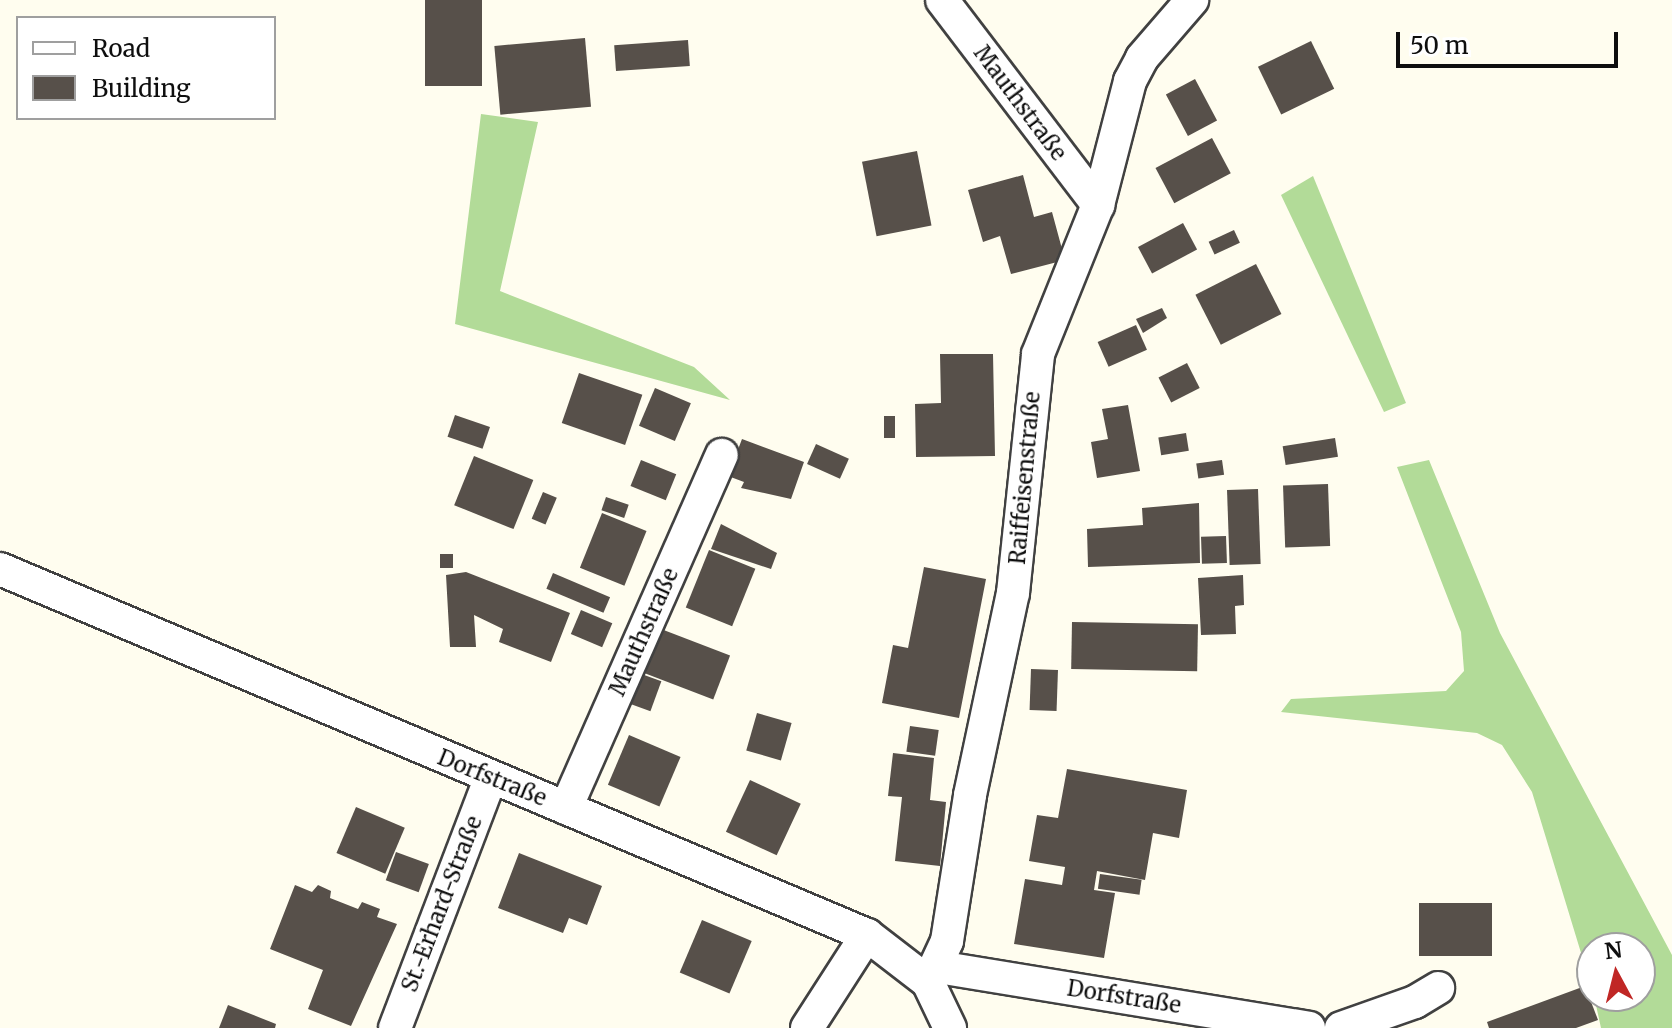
<!DOCTYPE html>
<html>
<head>
<meta charset="utf-8">
<style>
	body { margin:0 }
	#map { position:relative; width:1672px; height:1028px; overflow:hidden; background:#fffdef; font-family:Merriweather,serif }
	div>[style] { position:absolute }
	[style*='--x'] { left:calc(var(--x)*1px); top:calc(var(--y)*1px); width:calc(var(--w)*1px); rotate:calc(var(--a)*1deg) }
	.forest>* { inset:0; background:#b2db98 }
	.building>* { inset:0; background:#57504a; transform-origin:0 0 }
	.roads { filter:drop-shadow(2px 0 #414141) drop-shadow(-2px 0 #414141) drop-shadow(0 2px #414141) drop-shadow(0 -2px #414141) }
	.minor>* { height:32px; margin:-16px; padding:0 16px; transform-origin:16px; border-radius:16px; background:#fff }
	span { translate:-50% -50%; white-space:nowrap; text-align:center; line-height:1.15; -webkit-text-stroke:8px #fff; paint-order:stroke }
	.street-label { font-size:22px; color:#0e0e0e }
	.legend { position:absolute; left:16px; top:16px; width:260px; height:104px; box-sizing:border-box; background:#fff; border:2px solid #9f9f9f; margin:0; padding:10px 14px; list-style:none; font-size:24px; color:#0e0e0e }
	.legend li { display:flex; align-items:center; gap:16px; height:40px }
	.legend b { width:40px; border:2px solid #9f9f9f }
	.north { position:absolute; left:1576px; top:932px; width:80px; height:80px; box-sizing:border-box; background:#fff; border:2px solid #9f9f9f; border-radius:50%; rotate:353deg; font-size:22px; font-weight:700; line-height:32px; text-align:center; color:#0e0e0e }
	.north::after { content:''; display:block; margin:auto; width:28px; height:36px; background:#c02725; clip-path:polygon(50% 0,100% 100%,50% 72%,0 100%) }
	.scale { position:absolute; left:1396px; top:32px; width:222px; height:36px; box-sizing:border-box; border:4px solid #0e0e0e; border-top:0; padding-left:10px; font-size:24px; line-height:28px; white-space:nowrap; color:#0e0e0e; -webkit-text-stroke:6px #fff; paint-order:stroke }
</style>
</head>
<body>
<div id="map">
	<div class="forest">
		<div style="clip-path:polygon(481px 114px,538px 122px,500px 291px,694px 367px,730px 400px,455px 324px)"></div>
		<div style="clip-path:polygon(1313px 176px,1406px 403px,1384px 412px,1281px 195px)"></div>
		<div style="clip-path:polygon(1429px 460px,1500px 633px,1672px 955px,1672px 1028px,1601px 1028px,1594px 996px,1640px 996px,1640px 948px,1592px 948px,1592px 989px,1532px 792px,1502px 745px,1477px 733px,1281px 712px,1291px 699px,1446px 691px,1464px 671px,1461px 632px,1397px 467px)"></div>
	</div>
	<div class="building">
		<div style="left:425px;top:0;width:57px;height:86px"></div>
		<div style="left:585px;top:38px;width:69px;height:91px;rotate:85deg"></div>
		<div style="left:688px;top:40px;width:26px;height:74px;rotate:86deg"></div>
		<div style="left:1311px;top:41px;width:53px;height:59px;rotate:64deg"></div>
		<div style="left:1195px;top:79px;width:47px;height:33px;rotate:62deg"></div>
		<div style="left:1212px;top:138px;width:40px;height:64px;rotate:62deg"></div>
		<div style="left:917px;top:151px;width:76px;height:56px;rotate:79deg"></div>
		<div style="clip-path:polygon(1023px 175px,1034px 217px,1052px 212px,1065px 260px,1011px 274px,1000px 236px,983px 242px,968px 190px)"></div>
		<div style="left:1183px;top:223px;width:30px;height:51px;rotate:62deg"></div>
		<div style="left:1234px;top:230px;width:14px;height:28px;rotate:65deg"></div>
		<div style="left:1256px;top:264px;width:56px;height:68px;rotate:63deg"></div>
		<div style="clip-path:polygon(1162px 308px,1167px 318px,1143px 333px,1136px 319px)"></div>
		<div style="left:1136px;top:325px;width:27px;height:42px;rotate:66deg"></div>
		<div style="clip-path:polygon(940px 354px,993px 354px,995px 456px,916px 457px,915px 404px,941px 403px)"></div>
		<div style="left:1187px;top:363px;width:28px;height:32px;rotate:63deg"></div>
		<div style="left:579px;top:373px;width:67px;height:53px;rotate:19deg"></div>
		<div style="left:655px;top:388px;width:39px;height:41px;rotate:23deg"></div>
		<div style="clip-path:polygon(1128px 405px,1140px 471px,1097px 478px,1091px 442px,1108px 439px,1102px 409px)"></div>
		<div style="left:455px;top:415px;width:37px;height:23px;rotate:19deg"></div>
		<div style="left:895px;top:416px;width:22px;height:11px;rotate:90deg"></div>
		<div style="left:1186px;top:433px;width:18px;height:28px;rotate:81deg"></div>
		<div style="left:1335px;top:438px;width:19px;height:53px;rotate:81deg"></div>
		<div style="clip-path:polygon(742px 439px,804px 462px,791px 499px,741px 488px,744px 482px,728px 476px)"></div>
		<div style="left:816px;top:444px;width:36px;height:22px;rotate:24deg"></div>
		<div style="left:474px;top:456px;width:64px;height:53px;rotate:22deg"></div>
		<div style="left:641px;top:460px;width:38px;height:28px;rotate:22deg"></div>
		<div style="left:1222px;top:460px;width:15px;height:26px;rotate:82deg"></div>
		<div style="left:1328px;top:484px;width:62px;height:45px;rotate:88deg"></div>
		<div style="left:1258px;top:489px;width:75px;height:31px;rotate:88deg"></div>
		<div style="left:543px;top:492px;width:15px;height:29px;rotate:23deg"></div>
		<div style="left:606px;top:497px;width:24px;height:14px;rotate:19deg"></div>
		<div style="clip-path:polygon(1199px 503px,1200px 563px,1088px 567px,1087px 529px,1143px 525px,1142px 508px)"></div>
		<div style="left:602px;top:513px;width:48px;height:59px;rotate:22deg"></div>
		<div style="clip-path:polygon(721px 524px,777px 553px,771px 569px,711px 549px)"></div>
		<div style="left:1226px;top:536px;width:27px;height:25px;rotate:88deg"></div>
		<div style="left:709px;top:550px;width:50px;height:62px;rotate:22deg"></div>
		<div style="left:440px;top:554px;width:13px;height:14px"></div>
		<div style="clip-path:polygon(924px 567px,986px 579px,959px 718px,882px 703px,893px 645px,908px 648px)"></div>
		<div style="clip-path:polygon(466px 572px,570px 613px,551px 662px,499px 642px,503px 629px,474px 615px,476px 647px,450px 647px,446px 575px)"></div>
		<div style="left:553px;top:573px;width:62px;height:17px;rotate:23deg"></div>
		<div style="clip-path:polygon(1243px 575px,1244px 605px,1235px 606px,1236px 634px,1201px 635px,1198px 578px)"></div>
		<div style="left:581px;top:610px;width:34px;height:26px;rotate:23deg"></div>
		<div style="left:1072px;top:622px;width:126px;height:47px;rotate:1deg"></div>
		<div style="left:661px;top:629px;width:74px;height:47px;rotate:21deg"></div>
		<div style="left:1031px;top:669px;width:27px;height:41px;rotate:2deg"></div>
		<div style="left:636px;top:672px;width:27px;height:32px;rotate:20deg"></div>
		<div style="left:757px;top:713px;width:36px;height:39px;rotate:16deg"></div>
		<div style="left:910px;top:726px;width:29px;height:26px;rotate:8deg"></div>
		<div style="left:629px;top:735px;width:56px;height:54px;rotate:23deg"></div>
		<div style="clip-path:polygon(893px 753px,934px 758px,930px 800px,946px 802px,940px 866px,895px 861px,902px 797px,888px 796px)"></div>
		<div style="clip-path:polygon(1067px 769px,1187px 790px,1179px 838px,1153px 833px,1145px 880px,1097px 871px,1094px 890px,1115px 893px,1104px 958px,1014px 944px,1025px 879px,1062px 885px,1065px 867px,1029px 861px,1037px 815px,1058px 818px)"></div>
		<div style="left:750px;top:780px;width:56px;height:57px;rotate:25deg"></div>
		<div style="left:356px;top:807px;width:53px;height:50px;rotate:23deg"></div>
		<div style="left:396px;top:852px;width:35px;height:30px;rotate:20deg"></div>
		<div style="clip-path:polygon(519px 853px,602px 886px,587px 925px,569px 918px,563px 933px,498px 908px)"></div>
		<div style="left:1100px;top:874px;width:42px;height:15px;rotate:8deg"></div>
		<div style="clip-path:polygon(295px 885px,312px 892px,318px 885px,331px 891px,330px 898px,358px 909px,362px 902px,380px 909px,377px 917px,397px 924px,351px 1026px,308px 1009px,323px 970px,270px 949px)"></div>
		<div style="left:1419px;top:903px;width:73px;height:53px"></div>
		<div style="left:702px;top:920px;width:54px;height:57px;rotate:23deg"></div>
		<div style="clip-path:polygon(1585px 986px,1598px 1020px,1576px 1028px,1489px 1028px,1487px 1022px)"></div>
		<div style="clip-path:polygon(228px 1005px,276px 1024px,275px 1028px,219px 1028px)"></div>
	</div>
	<div class="roads">
		<div class="minor">
			<div style="--x:942;--y:0;--w:258;--a:52.7"></div>
			<div style="--x:0;--y:569;--w:941;--a:22.89"></div>
			<div style="--x:867;--y:935;--w:77;--a:37.6"></div>
			<div style="--x:928;--y:982;--w:51;--a:64.4"></div>
			<div style="--x:566;--y:808;--w:386;--a:-66.2"></div>
			<div style="--x:938;--y:967;--w:376;--a:9.3"></div>
			<div style="--x:928;--y:982;--w:45;--a:-65.1"></div>
			<div style="--x:947;--y:941;--w:148;--a:-81"></div>
			<div style="--x:970;--y:795;--w:207;--a:-78"></div>
			<div style="--x:1013;--y:593;--w:240;--a:-84"></div>
			<div style="--x:1038;--y:354;--w:161;--a:-68.1"></div>
			<div style="--x:1098;--y:205;--w:128;--a:-75.5"></div>
			<div style="--x:1130;--y:81;--w:26;--a:-62"></div>
			<div style="--x:1142;--y:58;--w:77;--a:-49.2"></div>
			<div style="--x:395;--y:1028;--w:267;--a:-69.1"></div>
			<div style="--x:807;--y:1028;--w:111;--a:-57.2"></div>
			<div style="--x:1341;--y:1028;--w:78;--a:-19.4"></div>
			<div style="--x:1415;--y:1002;--w:27;--a:-31"></div>
		</div>
	</div>
	<div class="street-label">
		<span style="left:1020px;top:103px;rotate:53deg">Mauthstraße</span>
		<span style="left:1025px;top:478px;rotate:-85deg">Raiffeisenstraße</span>
		<span style="left:644px;top:632px;rotate:-66deg">Mauthstraße</span>
		<span style="left:492px;top:778px;rotate:22deg">Dorfstraße</span>
		<span style="left:442px;top:904px;rotate:-69deg">St.-Erhard-Straße</span>
		<span style="left:1124px;top:997px;rotate:9deg">Dorfstraße</span>
	</div>
	<ul class="legend">
	<li><b style="height:10px;background:#fff"></b>Road</li>
	<li><b style="height:22px;background:#57504a"></b>Building</li>
	</ul>
	<div class="north">N</div>
	<div class="scale">50 m</div>
</div>
</body>
</html>
